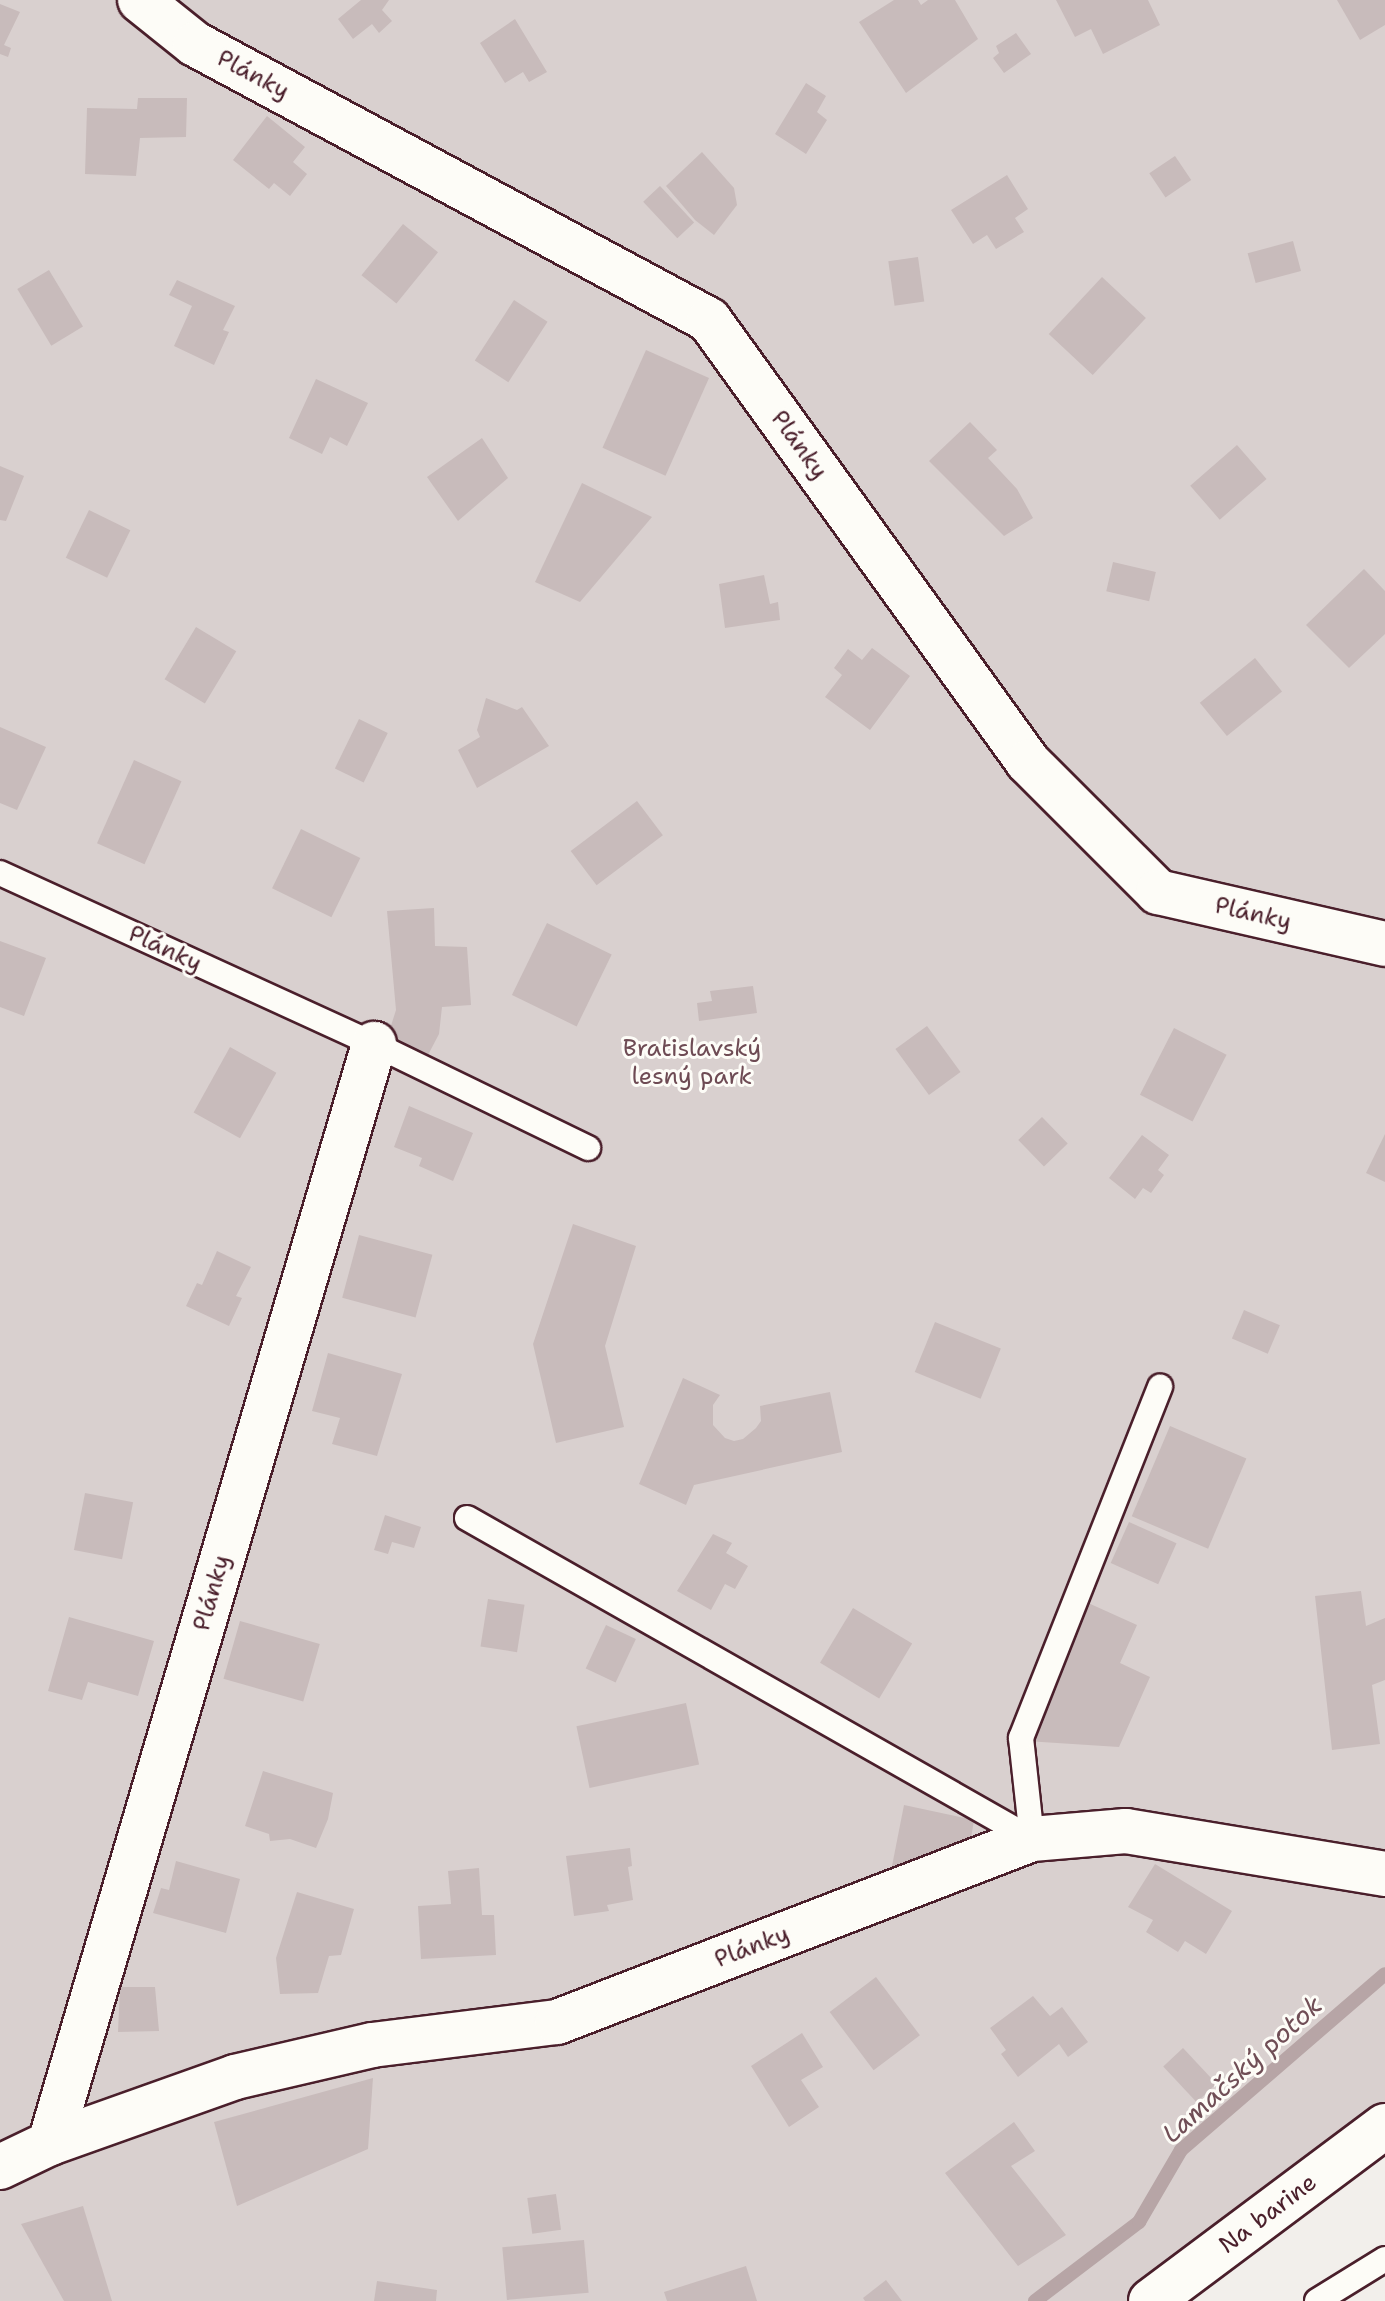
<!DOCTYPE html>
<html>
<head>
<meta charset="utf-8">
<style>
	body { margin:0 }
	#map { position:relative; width:1385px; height:2301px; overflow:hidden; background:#f2efeb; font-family:"Shantell Sans",sans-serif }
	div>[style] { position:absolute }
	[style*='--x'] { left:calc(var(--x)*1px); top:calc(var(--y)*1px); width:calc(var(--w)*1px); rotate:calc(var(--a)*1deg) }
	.green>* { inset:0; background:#d9d0cf }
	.stream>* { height:14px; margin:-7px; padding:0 7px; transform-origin:7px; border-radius:7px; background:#b7a5a6 }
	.building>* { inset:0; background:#c8bbbb; transform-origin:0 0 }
	.roads { filter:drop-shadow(2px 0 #4a1f2b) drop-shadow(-2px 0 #4a1f2b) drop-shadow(0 2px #4a1f2b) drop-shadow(0 -2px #4a1f2b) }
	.lane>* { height:24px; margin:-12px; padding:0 12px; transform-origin:12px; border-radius:12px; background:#fdfcf7 }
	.street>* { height:44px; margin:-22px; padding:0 22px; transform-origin:22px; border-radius:22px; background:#fdfcf7 }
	span { translate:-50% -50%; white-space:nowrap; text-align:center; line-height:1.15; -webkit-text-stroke:6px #fdfcf7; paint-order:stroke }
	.street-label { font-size:24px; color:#4a1f2b }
	.park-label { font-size:24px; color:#6e4b54 }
	.water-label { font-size:26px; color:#704e56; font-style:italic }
</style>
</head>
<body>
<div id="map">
	<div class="green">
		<div style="clip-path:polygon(0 0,1385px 0,1385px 2126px,1151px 2301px,0 2301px)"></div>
	</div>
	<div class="stream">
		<div style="--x:1035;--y:2301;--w:131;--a:-37.2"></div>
		<div style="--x:1139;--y:2222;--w:83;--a:-59.7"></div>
		<div style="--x:1181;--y:2150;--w:269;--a:-40.8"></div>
	</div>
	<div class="building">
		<div style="clip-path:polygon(361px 0,389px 0,382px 10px,392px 21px,379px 33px,372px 24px,353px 39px,338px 19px)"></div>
		<div style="clip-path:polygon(894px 0,918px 0,921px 5px,928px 0,955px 0,978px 39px,906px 93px,859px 22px)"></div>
		<div style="clip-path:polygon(1056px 0,1148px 0,1160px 25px,1103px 54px,1091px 29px,1075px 37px)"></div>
		<div style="clip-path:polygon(1337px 0,1385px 0,1385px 25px,1360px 40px)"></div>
		<div style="clip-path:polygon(0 4px,20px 12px,4px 45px,11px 48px,8px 57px,0 54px)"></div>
		<div style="clip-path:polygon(515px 19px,547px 72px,529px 82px,523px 72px,505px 83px,480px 43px)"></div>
		<div style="clip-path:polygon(1016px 33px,1031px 54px,1004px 73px,993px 58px,999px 53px,996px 46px)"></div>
		<div style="clip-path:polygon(806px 83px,826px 96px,817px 112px,827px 120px,806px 154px,775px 134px)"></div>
		<div style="clip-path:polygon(138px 98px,187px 98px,186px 137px,140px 138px,136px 176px,85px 174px,87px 108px,137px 109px)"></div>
		<div style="clip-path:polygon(267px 116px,305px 147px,293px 162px,307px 174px,290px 196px,274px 183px,269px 189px,233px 160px)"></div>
		<div style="clip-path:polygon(702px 152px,734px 188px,737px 205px,714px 235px,695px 220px,666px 186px)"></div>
		<div style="left:1175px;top:156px;width:29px;height:31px;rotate:56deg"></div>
		<div style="clip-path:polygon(1007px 175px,1028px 209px,1015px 218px,1024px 232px,996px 249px,987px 235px,973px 244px,951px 210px)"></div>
		<div style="left:660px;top:186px;width:50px;height:23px;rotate:47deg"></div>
		<div style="left:403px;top:224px;width:45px;height:66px;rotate:39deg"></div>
		<div style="left:1293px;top:241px;width:31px;height:47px;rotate:75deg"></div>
		<div style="left:918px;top:257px;width:45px;height:30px;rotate:82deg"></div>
		<div style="left:49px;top:270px;width:66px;height:37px;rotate:59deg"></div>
		<div style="left:1102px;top:277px;width:60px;height:78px;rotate:43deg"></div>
		<div style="clip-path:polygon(177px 280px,235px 306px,223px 330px,229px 332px,214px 365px,174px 346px,192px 306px,169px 295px)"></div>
		<div style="left:514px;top:300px;width:40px;height:72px;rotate:33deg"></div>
		<div style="left:646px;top:350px;width:69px;height:107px;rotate:24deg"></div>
		<div style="clip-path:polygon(316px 379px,368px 403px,347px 446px,330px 437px,322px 454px,289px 438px)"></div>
		<div style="clip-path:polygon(970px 422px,997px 450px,988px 458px,1017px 489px,1033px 518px,1004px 536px,929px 461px)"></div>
		<div style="clip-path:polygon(482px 438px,508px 478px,458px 521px,427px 477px)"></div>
		<div style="left:1237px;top:445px;width:45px;height:62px;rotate:49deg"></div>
		<div style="clip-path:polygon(0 466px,24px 476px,6px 521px,0 520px)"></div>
		<div style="clip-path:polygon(582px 483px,652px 517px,580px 602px,535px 582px)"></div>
		<div style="left:89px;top:510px;width:46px;height:53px;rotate:26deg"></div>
		<div style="left:1113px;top:562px;width:44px;height:30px;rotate:13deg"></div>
		<div style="clip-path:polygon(1364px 569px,1385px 591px,1385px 634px,1349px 668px,1306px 625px)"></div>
		<div style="clip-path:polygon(764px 575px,770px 604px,778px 602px,780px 620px,725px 628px,719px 584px)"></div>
		<div style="left:196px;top:627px;width:47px;height:61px;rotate:31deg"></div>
		<div style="clip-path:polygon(872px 648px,910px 676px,870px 730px,825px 697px,842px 675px,834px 668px,848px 649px,862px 660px)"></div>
		<div style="left:1255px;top:658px;width:43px;height:71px;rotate:51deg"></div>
		<div style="clip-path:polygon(486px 698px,517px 710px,522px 707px,549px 746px,477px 788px,458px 750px,480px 737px,477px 730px)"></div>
		<div style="left:359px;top:719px;width:32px;height:55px;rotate:26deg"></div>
		<div style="clip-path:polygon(0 727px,46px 747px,17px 810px,0 803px)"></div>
		<div style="left:134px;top:760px;width:52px;height:91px;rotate:24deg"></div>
		<div style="left:637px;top:801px;width:43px;height:83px;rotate:53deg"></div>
		<div style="left:301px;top:829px;width:66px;height:66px;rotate:26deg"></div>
		<div style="clip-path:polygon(434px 908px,435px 946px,467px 947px,471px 1005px,442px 1007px,439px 1034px,428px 1055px,388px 1035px,396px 1010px,387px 911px)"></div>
		<div style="left:547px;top:923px;width:72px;height:80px;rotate:26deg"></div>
		<div style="clip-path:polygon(0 941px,46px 958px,24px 1016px,0 1007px)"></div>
		<div style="clip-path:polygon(753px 986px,757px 1013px,699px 1021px,697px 1003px,712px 1001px,710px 991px)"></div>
		<div style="left:927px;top:1026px;width:57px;height:39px;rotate:54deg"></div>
		<div style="left:1174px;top:1028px;width:59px;height:75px;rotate:27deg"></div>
		<div style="left:230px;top:1047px;width:53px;height:75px;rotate:29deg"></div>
		<div style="clip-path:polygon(409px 1106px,473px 1133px,453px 1181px,419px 1166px,422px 1158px,394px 1147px)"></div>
		<div style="left:1042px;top:1117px;width:37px;height:33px;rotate:46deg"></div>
		<div style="clip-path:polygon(1385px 1134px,1385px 1182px,1366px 1173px)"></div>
		<div style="clip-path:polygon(1142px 1135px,1169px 1155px,1158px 1170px,1164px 1175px,1151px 1193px,1143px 1188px,1135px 1199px,1109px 1178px)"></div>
		<div style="clip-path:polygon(573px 1224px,636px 1246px,605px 1346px,624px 1427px,556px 1443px,533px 1344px)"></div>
		<div style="left:359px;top:1235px;width:76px;height:65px;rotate:15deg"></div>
		<div style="clip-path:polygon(217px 1251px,251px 1267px,236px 1296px,242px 1298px,229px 1326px,186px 1306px,197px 1283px,202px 1285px)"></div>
		<div style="left:1244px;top:1310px;width:39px;height:31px;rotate:23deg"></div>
		<div style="left:935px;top:1322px;width:71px;height:54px;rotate:22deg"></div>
		<div style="clip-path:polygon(328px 1353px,402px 1374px,377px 1456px,332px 1444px,340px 1418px,312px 1411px)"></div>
		<div style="clip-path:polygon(683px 1378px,720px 1395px,713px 1405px,713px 1425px,725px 1438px,734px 1441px,743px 1439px,756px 1428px,761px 1421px,760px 1406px,830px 1392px,842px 1452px,694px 1485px,686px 1505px,639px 1484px)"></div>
		<div style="left:1170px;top:1426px;width:83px;height:98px;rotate:23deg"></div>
		<div style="left:85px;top:1493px;width:49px;height:58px;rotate:11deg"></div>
		<div style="clip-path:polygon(385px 1515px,421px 1527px,414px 1548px,392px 1542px,388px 1554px,374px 1550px)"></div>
		<div style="left:1129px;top:1522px;width:52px;height:45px;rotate:24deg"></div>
		<div style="clip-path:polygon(713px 1534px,732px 1543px,726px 1553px,748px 1566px,735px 1589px,725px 1584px,711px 1610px,677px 1591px)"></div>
		<div style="clip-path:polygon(1361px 1591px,1366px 1626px,1385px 1618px,1385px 1680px,1372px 1685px,1380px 1744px,1332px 1750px,1315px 1596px)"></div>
		<div style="left:488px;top:1599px;width:37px;height:48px;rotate:9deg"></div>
		<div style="clip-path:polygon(1086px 1602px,1137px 1625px,1120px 1663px,1150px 1677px,1119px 1747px,1026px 1741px)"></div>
		<div style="left:853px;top:1608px;width:69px;height:64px;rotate:31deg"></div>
		<div style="clip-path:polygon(69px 1617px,154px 1641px,138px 1696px,88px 1682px,82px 1700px,48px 1691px)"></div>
		<div style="left:240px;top:1621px;width:83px;height:60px;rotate:16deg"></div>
		<div style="left:606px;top:1625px;width:33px;height:48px;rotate:25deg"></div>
		<div style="left:686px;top:1703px;width:63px;height:112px;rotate:78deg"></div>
		<div style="clip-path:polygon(263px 1771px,333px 1793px,328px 1819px,316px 1848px,290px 1839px,270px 1841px,269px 1834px,245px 1826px)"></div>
		<div style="clip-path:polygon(904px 1805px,974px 1820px,968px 1857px,921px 1872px,892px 1866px)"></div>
		<div style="clip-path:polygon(630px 1848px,632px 1866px,628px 1867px,633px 1900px,607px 1905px,609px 1911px,574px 1916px,566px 1856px)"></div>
		<div style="clip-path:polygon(176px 1861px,240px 1879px,226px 1933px,153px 1913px,161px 1888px,169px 1890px)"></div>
		<div style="clip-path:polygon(1155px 1864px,1232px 1911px,1206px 1954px,1185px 1941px,1178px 1952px,1146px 1932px,1153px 1920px,1128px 1907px)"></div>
		<div style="clip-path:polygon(479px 1868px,482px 1915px,494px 1915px,496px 1955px,421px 1959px,418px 1906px,451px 1904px,448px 1871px)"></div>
		<div style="clip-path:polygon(297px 1892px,354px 1909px,341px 1955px,329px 1956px,318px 1993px,280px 1994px,276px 1958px)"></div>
		<div style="left:876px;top:1977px;width:73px;height:58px;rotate:53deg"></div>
		<div style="clip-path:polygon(120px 1987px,155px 1987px,159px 2031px,118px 2032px)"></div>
		<div style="clip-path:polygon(1033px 1996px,1050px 2016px,1062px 2007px,1088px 2042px,1068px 2057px,1059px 2044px,1018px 2077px,1001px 2054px,1006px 2050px,990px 2028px)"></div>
		<div style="clip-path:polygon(802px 2033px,823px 2067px,801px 2080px,819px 2107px,789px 2127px,751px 2066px)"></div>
		<div style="left:1183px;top:2048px;width:49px;height:27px;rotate:47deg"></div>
		<div style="clip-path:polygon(373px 2078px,368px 2149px,237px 2206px,214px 2122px)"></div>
		<div style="clip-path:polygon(1014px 2122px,1035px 2151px,1011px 2166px,1066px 2235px,1018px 2266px,945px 2173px)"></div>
		<div style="left:556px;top:2194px;width:36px;height:29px;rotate:82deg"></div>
		<div style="clip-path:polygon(83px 2206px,112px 2301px,64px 2301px,21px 2224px)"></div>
		<div style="left:584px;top:2240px;width:53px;height:82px;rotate:85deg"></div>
		<div style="clip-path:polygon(746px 2266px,757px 2301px,667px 2301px,664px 2292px)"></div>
		<div style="clip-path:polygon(886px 2280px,902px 2301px,865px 2301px,863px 2298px)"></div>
		<div style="clip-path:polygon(377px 2281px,437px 2290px,436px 2301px,374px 2301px)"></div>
	</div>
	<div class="roads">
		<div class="lane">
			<div style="--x:0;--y:873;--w:411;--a:24.6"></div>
			<div style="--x:374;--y:1044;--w:238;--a:25.9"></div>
			<div style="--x:467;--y:1518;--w:650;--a:29.6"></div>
			<div style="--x:1032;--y:1839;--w:102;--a:-96.2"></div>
			<div style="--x:1021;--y:1738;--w:378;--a:-68.4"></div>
			<div style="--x:1317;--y:2301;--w:80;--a:-31.7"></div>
		</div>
		<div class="street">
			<div style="--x:140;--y:0;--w:70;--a:38.7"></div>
			<div style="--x:195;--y:44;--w:583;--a:28.23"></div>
			<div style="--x:709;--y:320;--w:545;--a:54.18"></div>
			<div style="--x:1028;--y:762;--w:184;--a:45"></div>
			<div style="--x:1158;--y:892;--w:233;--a:12.9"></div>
			<div style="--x:50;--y:2143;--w:1146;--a:-73.57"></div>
			<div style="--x:0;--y:2167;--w:55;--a:-25.6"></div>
			<div style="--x:50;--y:2143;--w:196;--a:-19.6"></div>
			<div style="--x:235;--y:2077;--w:141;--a:-13.1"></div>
			<div style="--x:372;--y:2045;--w:186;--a:-7.1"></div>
			<div style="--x:557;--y:2022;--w:509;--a:-21.07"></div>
			<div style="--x:1032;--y:1839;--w:94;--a:-4.9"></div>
			<div style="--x:1126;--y:1831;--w:263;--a:9.4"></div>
			<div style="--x:1151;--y:2301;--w:292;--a:-36.8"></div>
		</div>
	</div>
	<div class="street-label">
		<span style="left:253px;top:75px;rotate:28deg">Plánky</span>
		<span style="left:799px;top:445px;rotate:54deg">Plánky</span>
		<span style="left:1253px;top:914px;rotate:13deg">Plánky</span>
		<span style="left:165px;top:949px;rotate:25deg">Plánky</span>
		<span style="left:212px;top:1593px;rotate:-74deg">Plánky</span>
		<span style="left:752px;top:1947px;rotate:-21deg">Plánky</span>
		<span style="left:1268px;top:2214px;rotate:-37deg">Na barine</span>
	</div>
	<div class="park-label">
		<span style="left:692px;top:1063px">Bratislavský<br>lesný park</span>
	</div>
	<div class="water-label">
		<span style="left:1242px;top:2069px;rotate:-42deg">Lamačský potok</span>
	</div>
</div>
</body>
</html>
